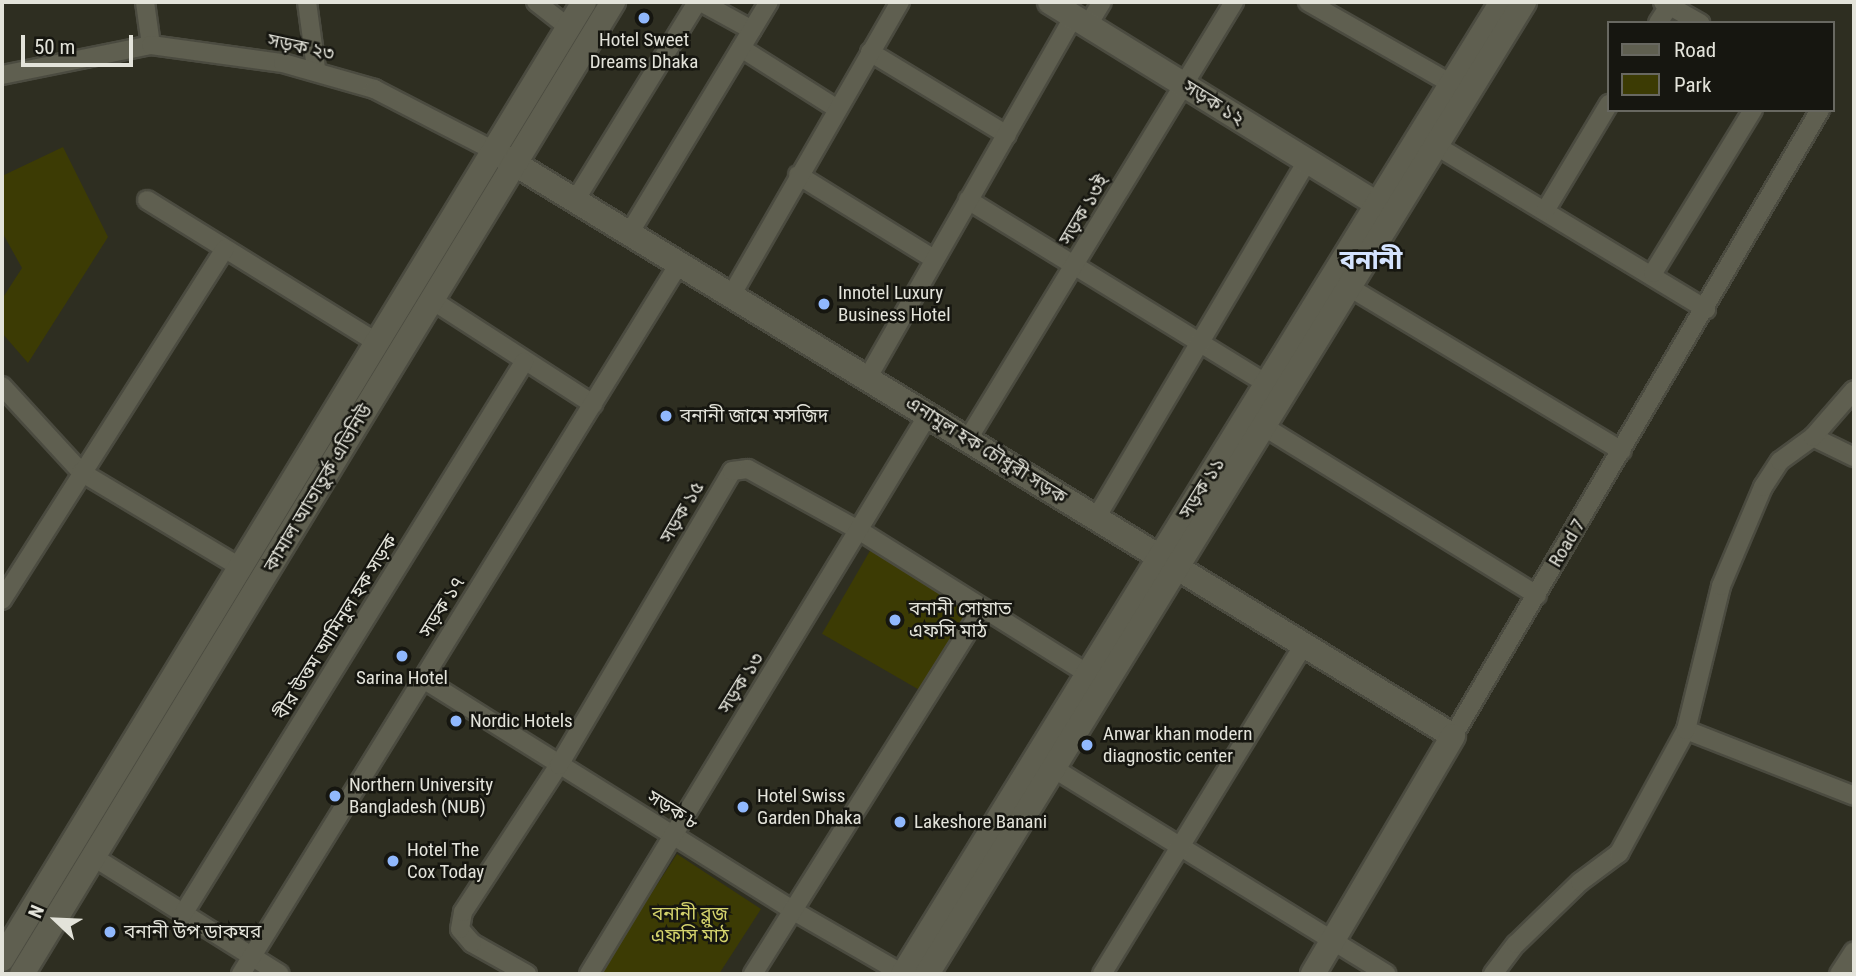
<!DOCTYPE html>
<html>
<head>
<meta charset="utf-8">
<style>
	body { margin:0 }
	#map { position:relative; width:1856px; height:976px; overflow:hidden; background:#2e2e21; font-family:"Roboto Condensed","Noto Sans Bengali",sans-serif }
	div>[style] { position:absolute }
	[style*='--x'] { left:calc(var(--x)*1px); top:calc(var(--y)*1px); width:calc(var(--w)*1px); rotate:calc(var(--a)*1deg) }
	.green>* { inset:0; background:#3c3b04; transform-origin:0 0 }
	.roads { filter:drop-shadow(2px 0 #4b4b40) drop-shadow(-2px 0 #4b4b40) drop-shadow(0 2px #4b4b40) drop-shadow(0 -2px #4b4b40) }
	.street>* { height:18px; margin:-9px; padding:0 9px; transform-origin:9px; border-radius:9px; background:#5f5f50 }
	.secondary>* { height:24px; margin:-12px; padding:0 12px; transform-origin:12px; border-radius:12px; background:#5f5f50 }
	.dots>* { width:19px; height:19px; translate:-50% -50%; box-sizing:border-box; border:4px solid #161610; border-radius:50% }
	span { translate:-50% -50%; white-space:nowrap; text-align:center; line-height:1.15; -webkit-text-stroke:5px #161610; paint-order:stroke }
	.poi-label { font-size:19px; color:#e3e3da }
	.left { translate:0 -50%; text-align:left }
	.street-label { font-size:19px; color:#e3e3da }
	.park-label { font-size:19px; color:#d4d36c }
	.district-label { font-size:26px; color:#d4e3fe; font-weight:700 }
	.frame { position:absolute; inset:0; border:4px solid #e3e3da; pointer-events:none }
	.legend { position:absolute; left:1607px; top:21px; width:228px; height:91px; box-sizing:border-box; background:#161610; border:2px solid #686861; margin:0; padding:9px 12px; list-style:none; font-size:21px; color:#e3e3da }
	.legend li { display:flex; align-items:center; gap:14px; height:35px }
	.legend b { width:35px; border:2px solid #686861 }
	.north { position:absolute; left:21px; top:885px; width:70px; height:70px; -webkit-text-stroke:5px #161610; paint-order:stroke; rotate:293deg; font-size:19px; font-weight:700; line-height:28px; text-align:center; color:#e3e3da }
	.north::after { content:''; display:block; margin:auto; width:24px; height:32px; background:#e3e3da; clip-path:polygon(50% 0,100% 100%,50% 72%,0 100%) }
	.scale { position:absolute; left:21px; top:35px; width:112px; height:32px; box-sizing:border-box; border:4px solid #e3e3da; border-top:0; padding-left:9px; font-size:21px; line-height:24px; white-space:nowrap; color:#e3e3da; -webkit-text-stroke:5px #161610; paint-order:stroke }
</style>
</head>
<body>
<div id="map">
	<div class="green">
		<div style="clip-path:polygon(63px 147px,108px 237px,28px 363px,2px 333px,2px 299px,22px 268px,2px 232px,2px 176px)"></div>
		<div style="left:871px;top:549px;width:116px;height:98px;rotate:30deg"></div>
		<div style="clip-path:polygon(677px 854px,761px 909px,719px 974px,599px 974px)"></div>
	</div>
	<div class="roads">
		<div class="street">
			<div style="--x:145;--y:2;--w:43;--a:82.1"></div>
			<div style="--x:307;--y:2;--w:68;--a:82.3"></div>
			<div style="--x:536;--y:2;--w:41;--a:38"></div>
			<div style="--x:701;--y:2;--w:58;--a:28.8"></div>
			<div style="--x:1308;--y:2;--w:166;--a:29.7"></div>
			<div style="--x:1663;--y:2;--w:43;--a:29.6"></div>
			<div style="--x:1658;--y:23;--w:20;--a:-57"></div>
			<div style="--x:1088;--y:25;--w:27;--a:-59"></div>
			<div style="--x:741;--y:48;--w:112;--a:32.3"></div>
			<div style="--x:870;--y:52;--w:160;--a:31.2"></div>
			<div style="--x:2;--y:75;--w:152;--a:-11.4"></div>
			<div style="--x:151;--y:45;--w:133;--a:7.8"></div>
			<div style="--x:283;--y:63;--w:95;--a:15.9"></div>
			<div style="--x:374;--y:89;--w:135;--a:27.3"></div>
			<div style="--x:1435;--y:145;--w:317;--a:31.2"></div>
			<div style="--x:798;--y:175;--w:160;--a:31.7"></div>
			<div style="--x:576;--y:199;--w:231;--a:-58.4"></div>
			<div style="--x:147;--y:200;--w:269;--a:31.8"></div>
			<div style="--x:968;--y:200;--w:351;--a:31.6"></div>
			<div style="--x:1545;--y:211;--w:125;--a:-59.1"></div>
			<div style="--x:630;--y:232;--w:269;--a:-58.9"></div>
			<div style="--x:1653;--y:273;--w:191;--a:-58.5"></div>
			<div style="--x:1349;--y:287;--w:318;--a:31"></div>
			<div style="--x:732;--y:294;--w:337;--a:-60.1"></div>
			<div style="--x:432;--y:300;--w:192;--a:32.9"></div>
			<div style="--x:868;--y:377;--w:416;--a:-60.3"></div>
			<div style="--x:2;--y:386;--w:117;--a:47.4"></div>
			<div style="--x:81;--y:472;--w:185;--a:30.9"></div>
			<div style="--x:1263;--y:426;--w:322;--a:31.7"></div>
			<div style="--x:1813;--y:437;--w:46;--a:26"></div>
			<div style="--x:968;--y:439;--w:512;--a:-58.67"></div>
			<div style="--x:1096;--y:518;--w:416;--a:-59.4"></div>
			<div style="--x:2;--y:600;--w:416;--a:-57.6"></div>
			<div style="--x:423;--y:679;--w:435;--a:32"></div>
			<div style="--x:792;--y:910;--w:128;--a:30"></div>
			<div style="--x:1686;--y:730;--w:180;--a:21.4"></div>
			<div style="--x:1453;--y:736;--w:726;--a:-59.62"></div>
			<div style="--x:1053;--y:768;--w:392;--a:31.7"></div>
			<div style="--x:95;--y:858;--w:218;--a:32.1"></div>
			<div style="--x:183;--y:914;--w:649;--a:-58.29"></div>
			<div style="--x:241;--y:974;--w:836;--a:-58.34"></div>
			<div style="--x:527;--y:974;--w:63;--a:-150.6"></div>
			<div style="--x:472;--y:943;--w:18;--a:-131"></div>
			<div style="--x:460;--y:929;--w:17;--a:-80"></div>
			<div style="--x:463;--y:912;--w:176;--a:-56.9"></div>
			<div style="--x:559;--y:765;--w:341;--a:-59.5"></div>
			<div style="--x:732;--y:471;--w:16;--a:-7"></div>
			<div style="--x:748;--y:469;--w:128;--a:29"></div>
			<div style="--x:860;--y:531;--w:269;--a:32.1"></div>
			<div style="--x:589;--y:974;--w:654;--a:-58.77"></div>
			<div style="--x:753;--y:974;--w:432;--a:-57.9"></div>
			<div style="--x:1102;--y:974;--w:386;--a:-58.5"></div>
			<div style="--x:1493;--y:974;--w:38;--a:-53"></div>
			<div style="--x:1516;--y:944;--w:89;--a:-44.1"></div>
			<div style="--x:1580;--y:882;--w:49;--a:-36.6"></div>
			<div style="--x:1619;--y:853;--w:140;--a:-61.4"></div>
			<div style="--x:1686;--y:730;--w:148;--a:-76.3"></div>
			<div style="--x:1721;--y:586;--w:108;--a:-67"></div>
			<div style="--x:1763;--y:487;--w:31;--a:-57"></div>
			<div style="--x:1780;--y:461;--w:41;--a:-36"></div>
			<div style="--x:1813;--y:437;--w:62;--a:-48.9"></div>
			<div style="--x:1839;--y:974;--w:27;--a:-57"></div>
		</div>
		<div class="secondary">
			<div style="--x:1050;--y:2;--w:402;--a:31.7"></div>
			<div style="--x:494;--y:151;--w:1123;--a:31.38"></div>
			<div style="--x:1453;--y:736;--w:276;--a:120.5"></div>
			<div style="--x:2;--y:959;--w:1120;--a:-58.69"></div>
			<div style="--x:22;--y:974;--w:1138;--a:-58.7"></div>
			<div style="--x:903;--y:974;--w:1142;--a:-58.36"></div>
			<div style="--x:927;--y:974;--w:1141;--a:-58.44"></div>
		</div>
	</div>
	<div class="dots">
		<div style="left:644px;top:18px;background:#90b8fd"></div>
		<div style="left:824px;top:304px;background:#90b8fd"></div>
		<div style="left:666px;top:416px;background:#90b8fd"></div>
		<div style="left:895px;top:620px;background:#90b8fd"></div>
		<div style="left:402px;top:656px;background:#90b8fd"></div>
		<div style="left:456px;top:721px;background:#90b8fd"></div>
		<div style="left:1087px;top:745px;background:#90b8fd"></div>
		<div style="left:335px;top:796px;background:#90b8fd"></div>
		<div style="left:743px;top:807px;background:#90b8fd"></div>
		<div style="left:900px;top:822px;background:#90b8fd"></div>
		<div style="left:393px;top:861px;background:#90b8fd"></div>
		<div style="left:110px;top:932px;background:#90b8fd"></div>
	</div>
	<div class="poi-label">
		<span style="left:644px;top:51px">Hotel Sweet<br>Dreams Dhaka</span>
		<span class="left" style="left:838px;top:304px">Innotel Luxury<br>Business Hotel</span>
		<span class="left" style="left:680px;top:416px">বনানী জামে মসজিদ</span>
		<span class="left" style="left:909px;top:620px">বনানী সোয়াত<br>এফসি মাঠ</span>
		<span style="left:402px;top:678px">Sarina Hotel</span>
		<span class="left" style="left:470px;top:721px">Nordic Hotels</span>
		<span class="left" style="left:1103px;top:745px">Anwar khan modern<br>diagnostic center</span>
		<span class="left" style="left:349px;top:796px">Northern University<br>Bangladesh (NUB)</span>
		<span class="left" style="left:757px;top:807px">Hotel Swiss<br>Garden Dhaka</span>
		<span class="left" style="left:914px;top:822px">Lakeshore Banani</span>
		<span class="left" style="left:407px;top:861px">Hotel The<br>Cox Today</span>
		<span class="left" style="left:124px;top:932px">বনানী উপ ডাকঘর</span>
	</div>
	<div class="street-label">
		<span style="left:301px;top:47px;rotate:12deg">সড়ক ২৩</span>
		<span style="left:1214px;top:103px;rotate:32deg">সড়ক ১২</span>
		<span style="left:1084px;top:210px;rotate:-59deg">সড়ক ১৩ই</span>
		<span style="left:986px;top:450px;rotate:32deg">এনামুল হক চৌধুরী সড়ক</span>
		<span style="left:318px;top:488px;rotate:-59deg">কামাল আতাতুর্ক এভিনিউ</span>
		<span style="left:1202px;top:488px;rotate:-58deg">সড়ক ১১</span>
		<span style="left:682px;top:512px;rotate:-60deg">সড়ক ১৫</span>
		<span style="left:1567px;top:543px;rotate:-59deg">Road 7</span>
		<span style="left:442px;top:607px;rotate:-58deg">সড়ক ১৭</span>
		<span style="left:336px;top:627px;rotate:-58deg">বীর উত্তম আমিনুল হক সড়ক</span>
		<span style="left:741px;top:683px;rotate:-58deg">সড়ক ১৩</span>
		<span style="left:673px;top:810px;rotate:32deg">সড়ক ৮</span>
	</div>
	<div class="park-label">
		<span style="left:690px;top:925px">বনানী ব্লুজ<br>এফসি মাঠ</span>
	</div>
	<div class="district-label">
		<span style="left:1371px;top:261px">বনানী</span>
	</div>
	<div class="frame"></div>
	<ul class="legend">
	<li><b style="height:9px;background:#5f5f50"></b>Road</li>
	<li><b style="height:19px;background:#3c3b04"></b>Park</li>
	</ul>
	<div class="north">N</div>
	<div class="scale">50 m</div>
</div>
</body>
</html>
